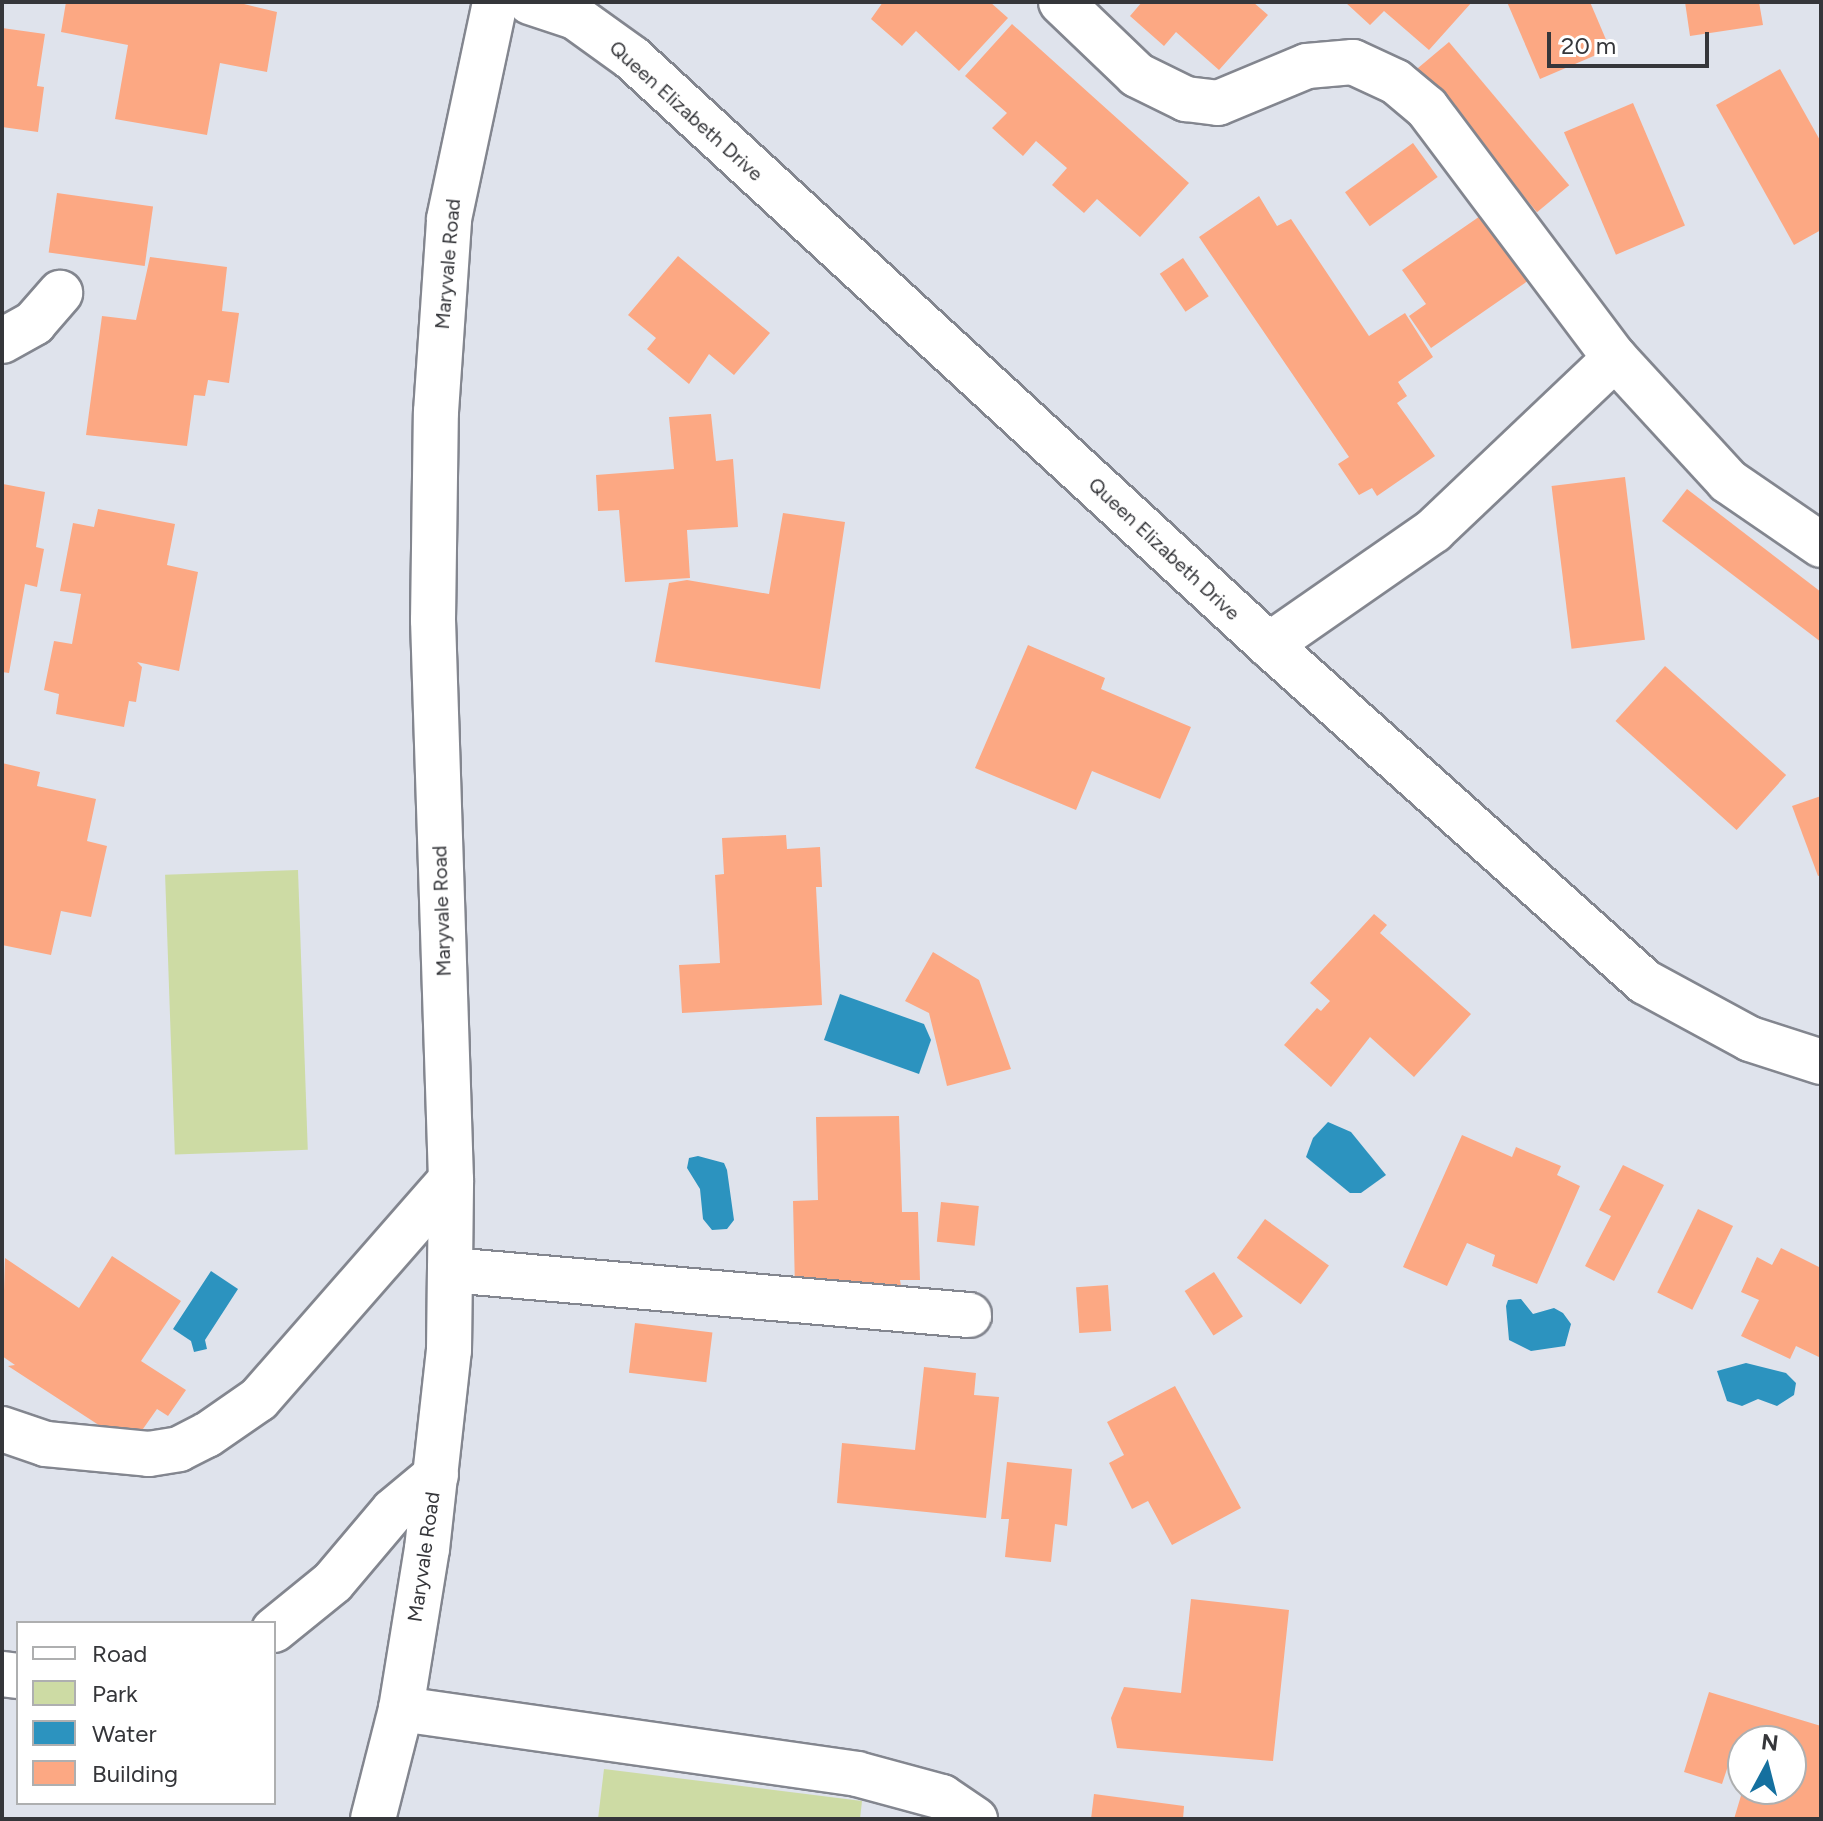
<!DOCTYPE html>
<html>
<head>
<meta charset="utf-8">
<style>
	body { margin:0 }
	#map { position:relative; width:1823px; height:1821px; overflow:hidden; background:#dfe3ec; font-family:Figtree,sans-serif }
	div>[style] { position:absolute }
	.green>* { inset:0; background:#cddba4; transform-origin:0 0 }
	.water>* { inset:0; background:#2c93bf }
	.building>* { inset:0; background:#fca883; transform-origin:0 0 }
	.roads { filter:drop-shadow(2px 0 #83868f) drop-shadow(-2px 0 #83868f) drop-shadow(0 2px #83868f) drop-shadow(0 -2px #83868f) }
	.minor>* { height:44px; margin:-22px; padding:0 22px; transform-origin:22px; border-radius:22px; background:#fff }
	span { translate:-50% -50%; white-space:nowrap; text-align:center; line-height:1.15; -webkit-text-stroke:6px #fff; paint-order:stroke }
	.street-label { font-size:20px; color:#35363a }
	.frame { position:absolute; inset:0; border:4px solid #35363a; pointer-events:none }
	.legend { position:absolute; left:16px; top:1621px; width:260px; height:184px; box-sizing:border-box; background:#fff; border:2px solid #aeafb0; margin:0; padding:10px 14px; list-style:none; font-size:24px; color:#35363a }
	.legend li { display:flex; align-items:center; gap:16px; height:40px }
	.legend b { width:40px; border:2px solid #aeafb0 }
	.north { position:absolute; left:1727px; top:1725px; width:80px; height:80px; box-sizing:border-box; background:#fff; border:2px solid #aeafb0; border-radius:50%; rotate:7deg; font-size:22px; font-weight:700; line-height:32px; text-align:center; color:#35363a }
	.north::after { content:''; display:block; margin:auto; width:28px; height:36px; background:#15709f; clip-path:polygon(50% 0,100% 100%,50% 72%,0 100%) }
	.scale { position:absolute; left:1547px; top:32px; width:162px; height:36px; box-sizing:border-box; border:4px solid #35363a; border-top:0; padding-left:10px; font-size:24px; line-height:28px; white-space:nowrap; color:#35363a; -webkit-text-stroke:6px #fff; paint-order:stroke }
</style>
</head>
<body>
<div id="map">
	<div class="green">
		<i style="left:298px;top:870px;width:280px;height:133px;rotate:88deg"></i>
		<i style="clip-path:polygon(604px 1769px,862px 1801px,860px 1819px,598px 1819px)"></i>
	</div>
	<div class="water">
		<i style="clip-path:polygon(840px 994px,924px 1024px,931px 1040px,919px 1074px,824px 1040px)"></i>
		<i style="clip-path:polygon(1328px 1122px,1351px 1132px,1386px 1175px,1361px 1193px,1350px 1193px,1306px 1157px,1313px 1138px)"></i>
		<i style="clip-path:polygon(698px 1156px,724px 1163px,727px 1170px,734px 1220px,727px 1229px,712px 1230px,703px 1219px,700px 1189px,687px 1168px,689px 1158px)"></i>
		<i style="clip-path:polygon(211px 1271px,238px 1289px,205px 1340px,207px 1349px,194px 1352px,191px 1341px,173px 1329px)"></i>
		<i style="clip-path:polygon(1521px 1299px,1533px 1314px,1554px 1308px,1563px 1313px,1571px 1324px,1565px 1346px,1531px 1351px,1509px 1340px,1506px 1306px,1508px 1300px)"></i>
		<i style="clip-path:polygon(1746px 1363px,1786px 1373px,1796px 1383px,1794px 1395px,1777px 1406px,1758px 1399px,1742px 1406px,1727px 1401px,1717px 1371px)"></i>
	</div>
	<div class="building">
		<i style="clip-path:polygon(66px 2px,236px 2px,277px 12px,267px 72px,220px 63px,207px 135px,115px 119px,128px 45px,61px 32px)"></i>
		<i style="clip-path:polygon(883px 2px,990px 2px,1008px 18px,959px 71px,916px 31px,902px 46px,871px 19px)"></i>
		<i style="clip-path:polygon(1142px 2px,1253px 2px,1268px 15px,1219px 70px,1176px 32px,1164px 46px,1130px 16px)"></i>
		<i style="clip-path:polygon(1345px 2px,1472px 2px,1429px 50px,1384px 11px,1370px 25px)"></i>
		<i style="clip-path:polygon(1507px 2px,1590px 2px,1610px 49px,1540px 79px)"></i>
		<i style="clip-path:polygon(1685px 2px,1759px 2px,1763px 25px,1690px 36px)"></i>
		<i style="clip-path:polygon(1012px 24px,1189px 183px,1140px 237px,1097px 199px,1084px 213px,1052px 185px,1067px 168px,1036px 141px,1023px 156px,992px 128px,1007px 113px,965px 76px)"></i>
		<i style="clip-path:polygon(2px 28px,45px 34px,37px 86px,44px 87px,38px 132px,2px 127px)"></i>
		<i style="left:1449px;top:42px;width:187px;height:42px;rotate:50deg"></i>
		<i style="clip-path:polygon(1780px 69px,1821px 142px,1821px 230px,1794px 245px,1716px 105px)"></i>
		<i style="left:1633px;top:103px;width:133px;height:75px;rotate:67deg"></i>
		<i style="left:1413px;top:143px;width:42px;height:84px;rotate:54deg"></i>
		<i style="left:57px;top:193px;width:97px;height:60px;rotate:8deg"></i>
		<i style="clip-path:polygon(1259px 196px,1277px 226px,1291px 219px,1369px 336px,1405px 313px,1433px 357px,1398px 382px,1407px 396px,1397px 403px,1435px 456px,1377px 496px,1372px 488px,1359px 495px,1338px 464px,1349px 457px,1199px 237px)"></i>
		<i style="clip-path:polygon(1486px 212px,1532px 278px,1431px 348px,1409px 316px,1426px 304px,1402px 270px)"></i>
		<i style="clip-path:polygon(678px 256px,770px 333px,734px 375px,709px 354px,689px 384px,647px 349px,656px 338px,628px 315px)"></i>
		<i style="clip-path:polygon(150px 257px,227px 267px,222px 311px,239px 313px,229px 383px,208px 380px,205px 396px,194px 395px,187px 446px,86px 435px,102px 316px,136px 320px)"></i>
		<i style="left:1183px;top:258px;width:46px;height:28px;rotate:56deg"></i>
		<i style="clip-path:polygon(711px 414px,716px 461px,733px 459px,738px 527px,687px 530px,690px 578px,625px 582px,619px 510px,598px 511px,596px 475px,674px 469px,669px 417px)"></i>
		<i style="left:1625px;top:477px;width:164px;height:74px;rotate:83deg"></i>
		<i style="clip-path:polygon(3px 484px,45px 492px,36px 547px,44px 549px,37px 587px,25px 584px,9px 673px,2px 672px)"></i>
		<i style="clip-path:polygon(1687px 489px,1821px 592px,1821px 642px,1662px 521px)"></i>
		<i style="clip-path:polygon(98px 509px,175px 524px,167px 565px,198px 572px,179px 671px,137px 662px,142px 667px,136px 702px,129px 701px,124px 727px,56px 714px,59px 694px,44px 690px,54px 641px,72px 644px,81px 594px,60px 591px,73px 523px,94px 527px)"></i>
		<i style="clip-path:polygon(783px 513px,845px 522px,820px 689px,655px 662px,669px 583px,687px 580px,769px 594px)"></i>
		<i style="clip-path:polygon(1028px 645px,1105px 678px,1101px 689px,1191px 727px,1160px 799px,1092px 771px,1076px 810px,975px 768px)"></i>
		<i style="left:1665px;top:666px;width:163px;height:74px;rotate:42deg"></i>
		<i style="clip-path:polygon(2px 763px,40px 772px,37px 786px,96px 799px,87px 841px,107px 846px,91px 917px,61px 911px,51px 955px,2px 945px)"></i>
		<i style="clip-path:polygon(1821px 796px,1821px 875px,1818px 876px,1792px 806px)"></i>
		<i style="clip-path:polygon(786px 835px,787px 849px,820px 847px,822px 887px,816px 887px,822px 1005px,682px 1013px,679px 965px,720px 963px,715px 875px,724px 874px,722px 838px)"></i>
		<i style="clip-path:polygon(1374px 914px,1387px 925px,1380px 933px,1471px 1014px,1414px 1077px,1370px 1037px,1331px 1087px,1284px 1045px,1317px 1008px,1321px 1011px,1330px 1001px,1310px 983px)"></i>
		<i style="clip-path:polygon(933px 952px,979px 980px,1011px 1069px,947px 1086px,929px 1013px,905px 1001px)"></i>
		<i style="clip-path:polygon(899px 1116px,902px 1212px,918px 1212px,920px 1280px,900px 1280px,901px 1286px,795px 1289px,793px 1201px,818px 1200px,816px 1117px)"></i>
		<i style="clip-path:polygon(1462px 1135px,1512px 1157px,1516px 1147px,1561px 1166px,1557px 1175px,1580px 1186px,1537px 1284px,1492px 1266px,1495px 1255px,1467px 1243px,1447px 1286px,1403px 1267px)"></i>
		<i style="clip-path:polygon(1623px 1165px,1664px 1185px,1614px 1281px,1585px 1266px,1611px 1216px,1599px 1210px)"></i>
		<i style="left:941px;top:1202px;width:38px;height:40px;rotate:6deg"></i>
		<i style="left:1698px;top:1209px;width:39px;height:93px;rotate:26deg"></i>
		<i style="left:1265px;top:1219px;width:79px;height:48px;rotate:36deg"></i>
		<i style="clip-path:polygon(1781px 1248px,1821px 1268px,1821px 1358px,1796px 1346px,1790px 1359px,1741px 1336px,1759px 1300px,1741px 1292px,1757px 1257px,1772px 1265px)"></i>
		<i style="clip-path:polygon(112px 1256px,181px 1301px,141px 1361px,186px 1390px,168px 1416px,157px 1409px,131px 1446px,8px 1366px,15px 1365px,2px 1356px,5px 1258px,79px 1308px)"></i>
		<i style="left:1214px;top:1272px;width:53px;height:35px;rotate:57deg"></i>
		<i style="left:1108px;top:1285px;width:46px;height:32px;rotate:86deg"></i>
		<i style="left:635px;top:1323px;width:78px;height:50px;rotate:7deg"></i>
		<i style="clip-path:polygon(924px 1367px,976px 1373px,974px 1395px,999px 1397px,986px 1518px,837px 1503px,842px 1443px,915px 1450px)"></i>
		<i style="clip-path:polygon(1175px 1386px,1241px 1508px,1172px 1545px,1148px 1501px,1132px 1509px,1109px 1463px,1124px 1455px,1107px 1422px)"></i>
		<i style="clip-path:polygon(1007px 1462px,1072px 1469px,1067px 1526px,1055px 1524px,1051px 1562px,1005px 1557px,1009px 1519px,1001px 1519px)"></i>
		<i style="clip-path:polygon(1191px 1599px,1289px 1610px,1273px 1761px,1117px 1748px,1111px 1718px,1124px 1687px,1181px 1693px)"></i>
		<i style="clip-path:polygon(1709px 1692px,1821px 1726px,1821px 1819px,1734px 1819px,1743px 1789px,1791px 1789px,1791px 1741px,1743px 1741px,1743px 1750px,1734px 1748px,1722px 1784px,1684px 1772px)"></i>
		<i style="clip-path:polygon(1094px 1794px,1184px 1806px,1183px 1819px,1091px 1819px)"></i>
	</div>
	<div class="roads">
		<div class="minor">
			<i style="left:530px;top:2px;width:47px;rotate:18.4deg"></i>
			<i style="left:575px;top:17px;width:70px;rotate:35.7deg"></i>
			<i style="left:632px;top:58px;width:866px;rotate:42.66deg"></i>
			<i style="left:1269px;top:645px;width:505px;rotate:41.87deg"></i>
			<i style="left:1645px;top:982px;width:119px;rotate:28.5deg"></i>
			<i style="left:1750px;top:1039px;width:75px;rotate:17.9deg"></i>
			<i style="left:1061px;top:2px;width:105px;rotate:43.8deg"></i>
			<i style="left:1137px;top:75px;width:55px;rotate:26.1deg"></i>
			<i style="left:1186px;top:99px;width:32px;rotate:7deg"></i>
			<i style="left:1218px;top:103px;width:96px;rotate:-22.6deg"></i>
			<i style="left:1307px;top:66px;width:46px;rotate:-5deg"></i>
			<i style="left:1353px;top:62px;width:47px;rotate:24.9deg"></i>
			<i style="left:1396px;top:82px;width:40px;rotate:40deg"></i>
			<i style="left:1427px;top:108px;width:313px;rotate:53.1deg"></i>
			<i style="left:1615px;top:358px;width:167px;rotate:47.4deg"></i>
			<i style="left:1728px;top:481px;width:113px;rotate:34.5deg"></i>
			<i style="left:2px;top:341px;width:37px;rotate:-29deg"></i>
			<i style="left:34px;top:323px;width:40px;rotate:-49deg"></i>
			<i style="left:1269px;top:645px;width:200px;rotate:-34.8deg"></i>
			<i style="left:1433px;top:531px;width:251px;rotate:-43.5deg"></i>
			<i style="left:450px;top:1270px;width:521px;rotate:4.96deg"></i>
			<i style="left:2px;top:1429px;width:46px;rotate:18.8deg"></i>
			<i style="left:46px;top:1444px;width:103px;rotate:5.5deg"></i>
			<i style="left:149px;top:1454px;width:30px;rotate:-9deg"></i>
			<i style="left:179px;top:1449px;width:31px;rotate:-27deg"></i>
			<i style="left:207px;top:1435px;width:63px;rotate:-34.7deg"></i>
			<i style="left:259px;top:1399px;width:291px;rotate:-48.8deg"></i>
			<i style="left:274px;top:1630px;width:76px;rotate:-39.1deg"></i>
			<i style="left:333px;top:1582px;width:93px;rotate:-49.8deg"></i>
			<i style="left:393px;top:1511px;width:56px;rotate:-39.9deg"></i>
			<i style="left:2px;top:1674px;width:16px;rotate:7deg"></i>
			<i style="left:401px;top:1709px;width:461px;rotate:8.1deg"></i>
			<i style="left:857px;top:1774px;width:88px;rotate:15.1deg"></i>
			<i style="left:942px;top:1797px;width:40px;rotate:34deg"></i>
			<i style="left:373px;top:1819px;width:114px;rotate:-75.7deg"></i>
			<i style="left:401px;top:1709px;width:162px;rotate:-80.8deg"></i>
			<i style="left:427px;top:1549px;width:200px;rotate:-83.7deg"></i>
			<i style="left:449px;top:1350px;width:170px;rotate:-89.3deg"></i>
			<i style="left:451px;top:1180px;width:560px;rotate:-91.84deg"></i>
			<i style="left:433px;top:620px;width:208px;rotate:-89.2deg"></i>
			<i style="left:436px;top:412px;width:193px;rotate:-86.1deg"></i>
			<i style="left:449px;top:219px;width:222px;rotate:-78deg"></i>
		</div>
	</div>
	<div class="street-label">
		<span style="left:686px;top:111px;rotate:42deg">Queen Elizabeth Drive</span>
		<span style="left:448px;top:264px;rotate:-85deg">Maryvale Road</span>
		<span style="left:1164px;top:549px;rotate:43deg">Queen Elizabeth Drive</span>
		<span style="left:442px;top:911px;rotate:-92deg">Maryvale Road</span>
		<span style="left:424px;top:1557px;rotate:-82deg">Maryvale Road</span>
	</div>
	<div class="frame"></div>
	<ul class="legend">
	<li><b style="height:10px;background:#fff"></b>Road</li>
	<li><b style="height:22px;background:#cddba4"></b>Park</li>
	<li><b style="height:22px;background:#2c93bf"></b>Water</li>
	<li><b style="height:22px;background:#fca883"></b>Building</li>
	</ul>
	<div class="north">N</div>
	<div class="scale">20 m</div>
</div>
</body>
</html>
